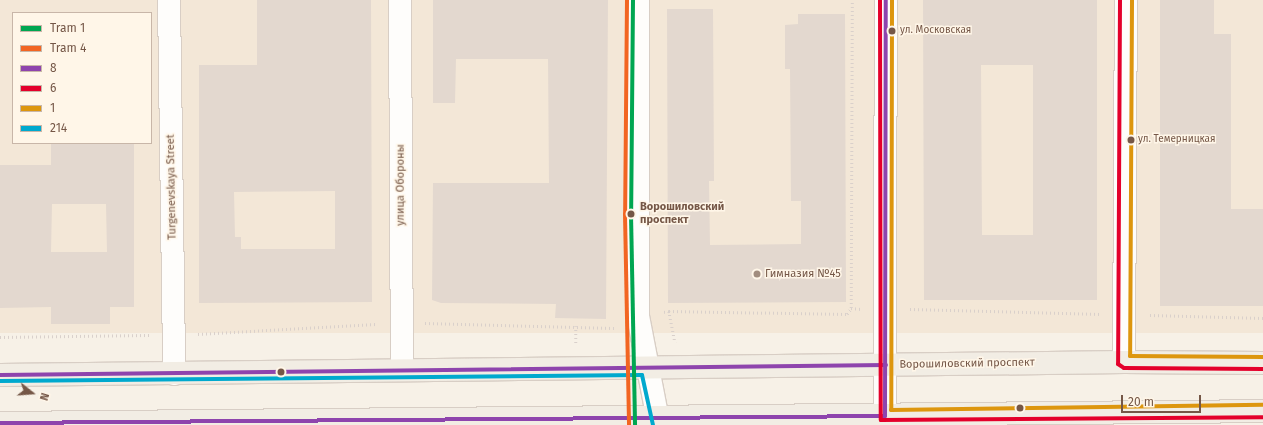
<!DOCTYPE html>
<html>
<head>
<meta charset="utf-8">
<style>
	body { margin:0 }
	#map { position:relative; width:1263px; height:425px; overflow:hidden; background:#f7f1e7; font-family:"Fira Sans",sans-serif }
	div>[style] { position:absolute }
	.residential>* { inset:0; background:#f3e7d7 }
	.building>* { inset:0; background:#e3d8cf }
	.path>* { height:2.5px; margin-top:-1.25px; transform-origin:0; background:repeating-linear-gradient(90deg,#d9d0cb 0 1px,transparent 0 4px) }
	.roads { filter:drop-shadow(1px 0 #d8cec5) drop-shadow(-1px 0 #d8cec5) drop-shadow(0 1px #d8cec5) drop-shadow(0 -1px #d8cec5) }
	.minor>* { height:22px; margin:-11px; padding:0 11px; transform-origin:11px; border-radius:11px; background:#fefdfb }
	.tertiary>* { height:22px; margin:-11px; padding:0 11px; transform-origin:11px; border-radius:11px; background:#fefdfb }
	.primary>* { height:22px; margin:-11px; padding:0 11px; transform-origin:11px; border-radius:11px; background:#f2ede4 }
	.bus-1>* { height:4px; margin:-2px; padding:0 2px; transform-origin:2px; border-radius:2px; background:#8e44ad }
	.bus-2>* { height:4px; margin:-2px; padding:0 2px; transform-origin:2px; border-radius:2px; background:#e4002b }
	.bus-3>* { height:4px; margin:-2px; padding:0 2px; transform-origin:2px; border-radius:2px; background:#dd960e }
	.bus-4>* { height:4px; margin:-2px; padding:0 2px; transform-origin:2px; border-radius:2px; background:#00a9ce }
	.tram-1>* { height:4px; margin:-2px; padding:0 2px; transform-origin:2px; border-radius:2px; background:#00a651 }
	.tram-2>* { height:4px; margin:-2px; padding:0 2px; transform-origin:2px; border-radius:2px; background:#f26522 }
	.dots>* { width:11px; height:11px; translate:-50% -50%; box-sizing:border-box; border:2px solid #fff6e8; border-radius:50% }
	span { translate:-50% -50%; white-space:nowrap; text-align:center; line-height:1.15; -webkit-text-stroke:3px #fff6e8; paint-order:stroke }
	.bus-label { font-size:10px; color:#755747 }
	.left { translate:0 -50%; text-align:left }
	.street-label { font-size:11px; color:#755747 }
	.stop-label { font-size:11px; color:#755747; font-weight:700 }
	.poi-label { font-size:11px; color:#755747 }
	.legend { position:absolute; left:12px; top:12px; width:140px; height:132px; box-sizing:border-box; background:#fff6e8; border:1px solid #c8b6a8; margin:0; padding:5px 7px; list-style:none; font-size:12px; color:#755747 }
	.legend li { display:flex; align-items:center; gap:8px; height:20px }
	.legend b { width:20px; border:1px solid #c8b6a8 }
	.north { position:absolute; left:12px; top:373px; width:40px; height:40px; -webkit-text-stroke:3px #fff6e8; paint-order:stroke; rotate:107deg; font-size:11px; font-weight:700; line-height:16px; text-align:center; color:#755747 }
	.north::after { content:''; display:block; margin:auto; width:14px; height:18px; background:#755747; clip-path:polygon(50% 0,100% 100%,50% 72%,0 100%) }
	.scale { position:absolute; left:1121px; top:395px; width:80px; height:18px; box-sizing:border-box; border:2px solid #755747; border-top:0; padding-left:5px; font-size:12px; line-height:14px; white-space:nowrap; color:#755747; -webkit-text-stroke:3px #fff6e8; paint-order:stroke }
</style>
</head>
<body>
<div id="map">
	<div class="residential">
		<i style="clip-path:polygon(evenodd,0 0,1263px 0,1263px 333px,0 333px,0 0,13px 13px,151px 13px,151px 143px,13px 143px,13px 13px)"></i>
	</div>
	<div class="building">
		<i style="clip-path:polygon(evenodd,257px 0,371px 0,372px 302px,199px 303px,199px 65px,257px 65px,257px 0,335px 191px,335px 249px,241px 249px,241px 237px,235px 237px,234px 192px,335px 191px)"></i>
		<i style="clip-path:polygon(433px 0,608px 0,606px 319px,555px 318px,556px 304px,441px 303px,432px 300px,433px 183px,549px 183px,548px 59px,456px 59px,455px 103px,433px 103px)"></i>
		<i style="clip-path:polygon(evenodd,923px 0,1097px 0,1097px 300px,924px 300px,923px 0,981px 65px,1033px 65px,1033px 235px,982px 235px,981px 65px)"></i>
		<i style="clip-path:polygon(1160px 0,1214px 0,1214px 34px,1231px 34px,1231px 209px,1263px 209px,1263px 306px,1160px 306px)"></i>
		<i style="clip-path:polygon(667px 9px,713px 9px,714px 181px,709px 181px,710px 245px,801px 244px,801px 201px,791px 201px,790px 69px,785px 69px,785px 25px,798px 24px,798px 14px,845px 14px,846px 302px,668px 303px)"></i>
		<i style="clip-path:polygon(evenodd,51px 143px,134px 143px,134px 307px,110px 307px,110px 324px,51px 324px,51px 307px,0 308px,0 165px,51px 165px,51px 143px,52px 204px,106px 204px,107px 252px,51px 252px,52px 204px)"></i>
	</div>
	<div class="path">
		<i style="left:851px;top:308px;width:308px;rotate:-89.8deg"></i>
		<i style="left:910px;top:309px;width:191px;rotate:1.5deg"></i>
		<i style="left:669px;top:311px;width:178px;rotate:1deg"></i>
		<i style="left:847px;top:314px;width:7px;rotate:-56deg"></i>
		<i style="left:851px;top:308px;width:10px;rotate:6deg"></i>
		<i style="left:664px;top:312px;width:5px;rotate:-11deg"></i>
		<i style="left:669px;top:311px;width:32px;rotate:79deg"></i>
		<i style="left:1150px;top:315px;width:113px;rotate:1.5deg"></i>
		<i style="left:425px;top:323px;width:189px;rotate:1.5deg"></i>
		<i style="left:576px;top:326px;width:18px;rotate:90deg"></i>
		<i style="left:198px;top:334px;width:178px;rotate:-3.2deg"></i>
		<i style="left:0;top:337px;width:149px;rotate:-0.8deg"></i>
	</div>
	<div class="roads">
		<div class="minor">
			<i style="left:400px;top:0;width:370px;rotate:89.7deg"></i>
			<i style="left:885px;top:416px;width:416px;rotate:-89.9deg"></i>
		</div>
		<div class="tertiary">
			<i style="left:169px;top:0;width:374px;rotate:89.2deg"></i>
			<i style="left:638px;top:0;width:316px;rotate:90deg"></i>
			<i style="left:638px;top:316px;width:111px;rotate:79.1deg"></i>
			<i style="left:1124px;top:362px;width:362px;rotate:-89.7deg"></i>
		</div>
		<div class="primary">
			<i style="left:0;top:375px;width:1124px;rotate:-0.66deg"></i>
			<i style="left:1124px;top:362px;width:139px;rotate:0.4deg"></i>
			<i style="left:0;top:423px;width:1263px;rotate:-0.54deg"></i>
		</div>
	</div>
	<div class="bus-1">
		<i style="left:0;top:375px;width:886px;rotate:-0.65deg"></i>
		<i style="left:0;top:423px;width:885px;rotate:-0.45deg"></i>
		<i style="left:885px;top:416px;width:416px;rotate:-89.9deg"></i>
	</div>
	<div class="bus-2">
		<i style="left:880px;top:0;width:420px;rotate:89.9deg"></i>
		<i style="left:881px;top:420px;width:382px;rotate:-0.4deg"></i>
		<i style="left:1120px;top:0;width:364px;rotate:90.3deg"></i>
		<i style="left:1118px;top:364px;width:7px;rotate:34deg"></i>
		<i style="left:1124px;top:368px;width:139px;rotate:0.4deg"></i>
	</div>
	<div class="bus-3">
		<i style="left:892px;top:0;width:410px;rotate:90.1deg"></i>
		<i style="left:891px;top:410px;width:372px;rotate:-0.8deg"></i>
		<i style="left:1132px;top:0;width:356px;rotate:90.3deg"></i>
		<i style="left:1130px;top:356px;width:133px;rotate:0.4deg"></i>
	</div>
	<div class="bus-4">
		<i style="left:0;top:381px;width:642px;rotate:-0.54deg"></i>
		<i style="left:642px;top:375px;width:51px;rotate:77.6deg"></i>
	</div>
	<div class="tram-1">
		<i style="left:633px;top:0;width:214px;rotate:90.5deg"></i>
		<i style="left:631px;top:214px;width:211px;rotate:88.9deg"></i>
	</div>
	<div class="tram-2">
		<i style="left:627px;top:0;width:214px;rotate:90.5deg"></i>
		<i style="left:625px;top:214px;width:211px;rotate:88.9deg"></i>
	</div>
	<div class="dots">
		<i style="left:892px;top:31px;background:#755747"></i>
		<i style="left:1131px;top:140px;background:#755747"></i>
		<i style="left:631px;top:214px;background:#755747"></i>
		<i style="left:757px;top:274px;background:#a28d7f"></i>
		<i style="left:281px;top:372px;background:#755747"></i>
		<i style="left:1020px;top:408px;background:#755747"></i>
	</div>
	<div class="bus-label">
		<span class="left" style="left:900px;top:31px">ул. Московская</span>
		<span class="left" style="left:1138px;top:140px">ул. Темерницкая</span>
	</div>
	<div class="street-label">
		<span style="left:401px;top:185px;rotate:-90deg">улица Обороны</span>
		<span style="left:172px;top:187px;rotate:-91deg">Turgenevskaya Street</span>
		<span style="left:967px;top:364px;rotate:-1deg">Ворошиловский проспект</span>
	</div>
	<div class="stop-label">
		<span class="left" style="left:640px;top:214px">Ворошиловский<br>проспект</span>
	</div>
	<div class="poi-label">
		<span class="left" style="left:765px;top:274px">Гимназия №45</span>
	</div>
	<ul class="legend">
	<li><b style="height:5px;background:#00a651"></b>Tram 1</li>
	<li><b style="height:5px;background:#f26522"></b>Tram 4</li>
	<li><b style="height:5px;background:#8e44ad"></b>8</li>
	<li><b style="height:5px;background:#e4002b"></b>6</li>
	<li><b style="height:5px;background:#dd960e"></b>1</li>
	<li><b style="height:5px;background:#00a9ce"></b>214</li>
	</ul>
	<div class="north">N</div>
	<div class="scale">20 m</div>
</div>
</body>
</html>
